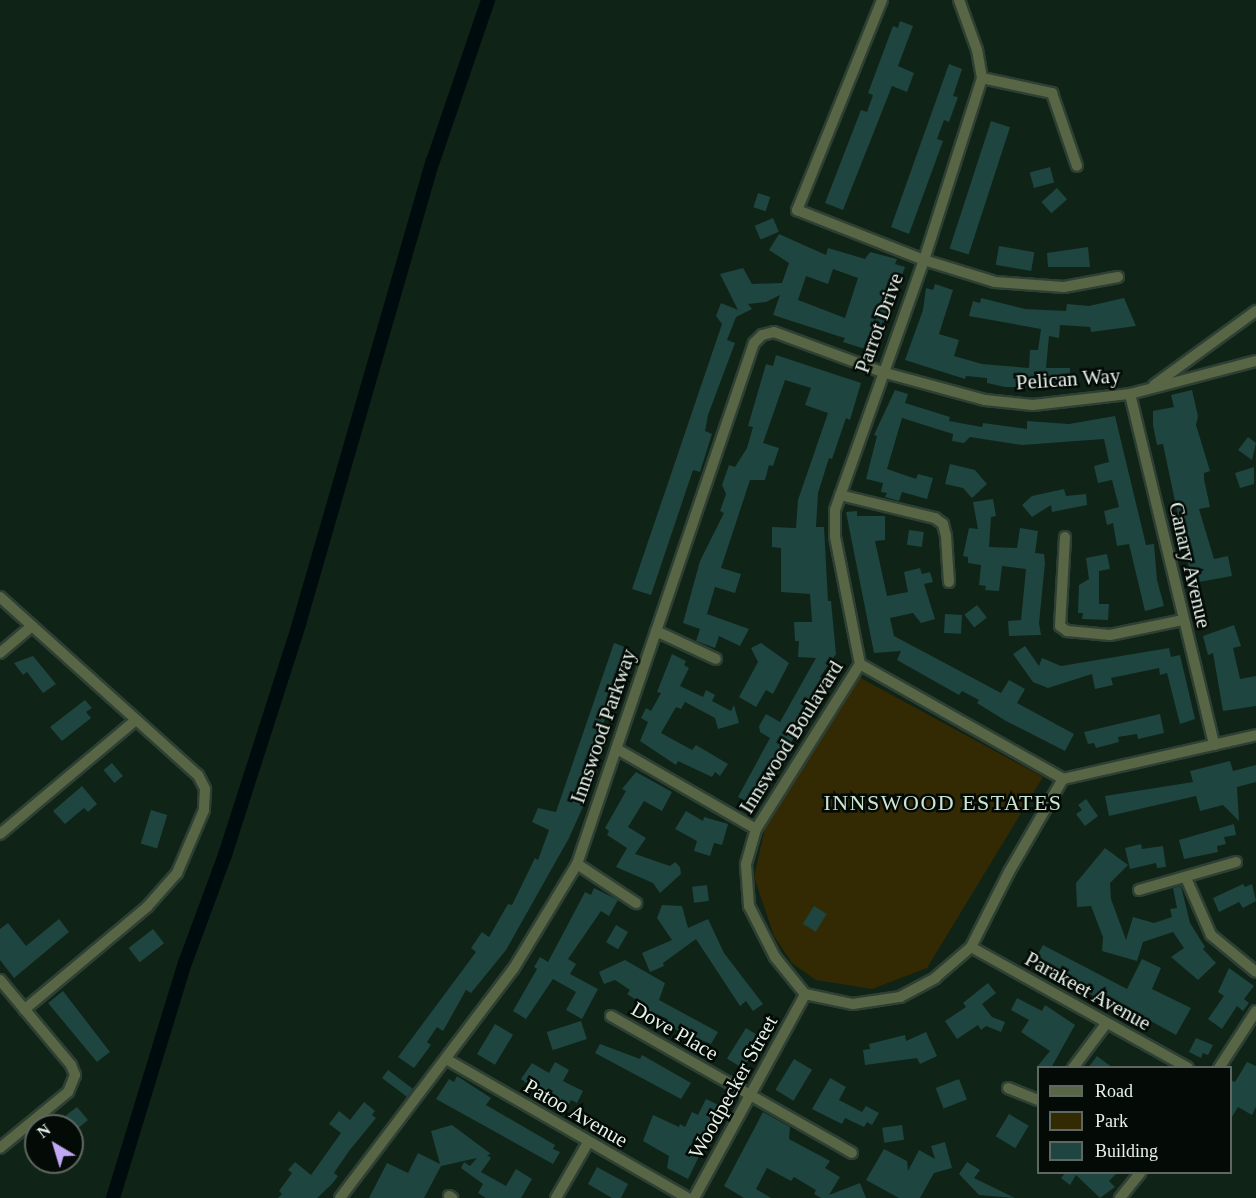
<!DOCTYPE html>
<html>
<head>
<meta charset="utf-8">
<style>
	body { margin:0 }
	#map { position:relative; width:1256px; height:1198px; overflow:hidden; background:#102317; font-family:"Times New Roman",serif }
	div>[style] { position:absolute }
	.green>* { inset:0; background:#332a04 }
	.canal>* { height:14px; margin:-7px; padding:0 7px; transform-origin:7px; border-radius:7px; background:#000b0e }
	.building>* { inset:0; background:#1e453f; transform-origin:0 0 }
	.roads { filter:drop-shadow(2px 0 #2e4034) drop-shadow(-2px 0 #2e4034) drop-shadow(0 2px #2e4034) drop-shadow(0 -2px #2e4034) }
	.street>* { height:10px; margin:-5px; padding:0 5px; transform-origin:5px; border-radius:5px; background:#596646 }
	span { translate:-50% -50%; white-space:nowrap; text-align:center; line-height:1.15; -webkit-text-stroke:5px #040a06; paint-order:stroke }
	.street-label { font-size:21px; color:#e6f2e9 }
	.neighbourhood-label { font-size:22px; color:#cde5d3; letter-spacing:1.5px }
	.legend { position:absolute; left:1037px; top:1066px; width:195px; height:108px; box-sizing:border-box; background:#040a06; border:2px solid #5e6761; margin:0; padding:8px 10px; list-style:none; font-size:18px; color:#e6f2e9 }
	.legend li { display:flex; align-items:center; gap:12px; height:30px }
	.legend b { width:30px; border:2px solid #5e6761 }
	.north { position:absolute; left:24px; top:1114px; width:60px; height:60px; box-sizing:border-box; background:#040a06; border:2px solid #5e6761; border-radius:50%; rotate:322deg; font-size:16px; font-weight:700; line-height:24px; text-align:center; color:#e6f2e9 }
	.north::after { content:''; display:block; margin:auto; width:21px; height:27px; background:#c0a8f3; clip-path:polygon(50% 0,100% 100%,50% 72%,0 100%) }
</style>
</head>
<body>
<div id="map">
	<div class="green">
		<i style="clip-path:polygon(857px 676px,1043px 777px,927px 968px,872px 989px,816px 980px,792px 963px,774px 936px,754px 877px,765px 828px)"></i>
	</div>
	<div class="canal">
		<i style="left:113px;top:1198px;width:246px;rotate:-73deg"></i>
		<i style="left:185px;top:963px;width:115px;rotate:-69.7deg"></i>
		<i style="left:225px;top:855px;width:243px;rotate:-72.2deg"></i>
		<i style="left:299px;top:624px;width:482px;rotate:-73.9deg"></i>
		<i style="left:433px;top:161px;width:170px;rotate:-71.1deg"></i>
	</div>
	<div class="building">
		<i style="clip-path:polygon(900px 21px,913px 26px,898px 66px,914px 73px,907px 92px,892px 86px,843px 210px,825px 203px,861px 110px,867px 112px,873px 95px,868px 93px,893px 26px,898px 28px)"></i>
		<i style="clip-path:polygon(949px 64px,962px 69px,953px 96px,958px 97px,949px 122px,944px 120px,937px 139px,943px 141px,909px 234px,891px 227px)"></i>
		<i style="left:991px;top:121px;width:20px;height:134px;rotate:18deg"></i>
		<i style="left:1050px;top:167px;width:16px;height:21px;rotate:75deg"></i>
		<i style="left:1057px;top:188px;width:15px;height:21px;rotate:48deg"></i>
		<i style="left:758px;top:193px;width:13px;height:15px;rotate:18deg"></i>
		<i style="left:773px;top:218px;width:15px;height:20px;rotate:67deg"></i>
		<i style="clip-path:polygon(evenodd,779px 234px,826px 255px,828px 248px,865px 259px,870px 252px,897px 259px,895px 264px,905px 267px,882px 329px,874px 348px,868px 350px,843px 342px,845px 338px,838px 336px,773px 315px,780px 295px,766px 302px,748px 304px,752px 309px,736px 317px,727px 340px,735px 343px,708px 415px,705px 431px,712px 434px,700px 472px,693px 470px,651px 595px,632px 589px,722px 324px,716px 316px,721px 303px,738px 310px,720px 274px,743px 268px,752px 284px,782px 283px,789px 263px,769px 250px,779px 234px,833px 269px,858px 278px,845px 318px,798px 300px,806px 276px,828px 284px,833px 269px)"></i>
		<i style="left:999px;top:246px;width:36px;height:19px;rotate:10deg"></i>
		<i style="clip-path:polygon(1088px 247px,1090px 267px,1048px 267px,1047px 253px)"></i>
		<i style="clip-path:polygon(935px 284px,953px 290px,939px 334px,959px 340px,954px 356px,982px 364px,1029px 368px,1030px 350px,1038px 350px,1041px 329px,969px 316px,973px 301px,980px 303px,981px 298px,1025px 309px,1066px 311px,1067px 304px,1089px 306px,1124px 298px,1136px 326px,1091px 332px,1090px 327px,1060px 325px,1059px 338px,1049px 336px,1046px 368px,1070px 368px,1070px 381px,1064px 381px,1064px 388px,1005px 387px,987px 383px,987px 378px,966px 376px,965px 379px,905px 360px,923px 310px,926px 288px,933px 290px)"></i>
		<i style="clip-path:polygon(776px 355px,861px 383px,850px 420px,846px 418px,832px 459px,829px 458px,818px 493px,816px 527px,824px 527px,828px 601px,831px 601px,836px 654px,820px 677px,825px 680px,780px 763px,753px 805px,738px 797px,770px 738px,760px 732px,759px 726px,766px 714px,780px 722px,816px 658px,798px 657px,799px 641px,795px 641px,794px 622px,812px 622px,810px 594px,781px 592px,781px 548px,772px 547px,772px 527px,796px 528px,798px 500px,828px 413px,805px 405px,811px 388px,785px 380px,763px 443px,779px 448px,773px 466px,769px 465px,765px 480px,750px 480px,721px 568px,741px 574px,735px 593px,715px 587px,707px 614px,749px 629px,740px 646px,719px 636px,715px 648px,696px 641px,700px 629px,683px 623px,700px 561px,724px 513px,720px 511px,726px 494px,722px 485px,729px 465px,735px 467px,747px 448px,753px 427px,748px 426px,766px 364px,773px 366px)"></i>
		<i style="clip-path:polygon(895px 390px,908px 394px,905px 403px,950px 417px,949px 421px,982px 427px,983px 423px,1027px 429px,1027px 421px,1069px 424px,1115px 416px,1146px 545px,1154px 544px,1157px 580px,1164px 606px,1145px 611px,1129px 544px,1117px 546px,1113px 523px,1107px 525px,1104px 511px,1119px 507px,1112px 480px,1098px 483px,1094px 466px,1109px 462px,1104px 439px,1022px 445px,970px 437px,964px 443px,952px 441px,953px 434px,902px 418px,887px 469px,916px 479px,918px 474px,933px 478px,927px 499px,902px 492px,899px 501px,885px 497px,887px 493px,881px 492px,883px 483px,866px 479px,877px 436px,874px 435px)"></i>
		<i style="clip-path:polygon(1192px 390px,1198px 416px,1196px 425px,1210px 471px,1204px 473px,1204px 479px,1210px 507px,1199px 509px,1214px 559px,1228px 556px,1232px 576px,1199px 582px,1195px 572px,1190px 573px,1163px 444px,1157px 445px,1153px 425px,1153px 411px,1174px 407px,1171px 395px)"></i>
		<i style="clip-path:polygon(1248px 437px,1256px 443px,1252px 460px,1238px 450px)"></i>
		<i style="clip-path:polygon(950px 464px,975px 470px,987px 484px,972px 498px,963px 488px,945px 484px)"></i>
		<i style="clip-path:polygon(1254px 467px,1254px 484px,1240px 488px,1235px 473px)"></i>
		<i style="clip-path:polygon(1064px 489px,1066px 496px,1086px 494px,1087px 505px,1052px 512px,1051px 505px,1032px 517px,1022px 505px,1032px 496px)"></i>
		<i style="clip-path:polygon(993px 499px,996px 516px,991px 517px,989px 547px,1017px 548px,1020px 528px,1038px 531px,1035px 553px,1044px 554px,1045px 563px,1039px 623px,1041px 635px,1009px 636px,1008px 621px,1021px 620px,1026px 569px,1002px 566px,999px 591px,985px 590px,986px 586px,979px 585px,981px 565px,968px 563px,968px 557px,963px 556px,969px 528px,978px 529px,973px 502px)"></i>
		<i style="clip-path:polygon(857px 511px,857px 516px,885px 516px,885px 540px,875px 541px,887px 596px,908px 592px,904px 572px,920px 568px,922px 574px,930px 572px,933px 582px,924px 584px,935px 619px,921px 623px,913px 613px,890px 618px,894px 636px,1001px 693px,1009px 680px,1025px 689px,1017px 703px,1074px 734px,1065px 751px,1006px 721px,977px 703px,979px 700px,962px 691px,959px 695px,897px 660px,901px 651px,874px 653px,846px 512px)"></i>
		<i style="left:909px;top:530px;width:15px;height:15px;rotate:8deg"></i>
		<i style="clip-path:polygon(1107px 554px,1110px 569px,1099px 571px,1099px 604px,1109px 604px,1108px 620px,1082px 619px,1083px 613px,1078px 613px,1079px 585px,1089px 579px,1086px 558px)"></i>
		<i style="left:977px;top:605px;width:16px;height:16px;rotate:52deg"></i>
		<i style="left:945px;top:614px;width:17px;height:19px;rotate:3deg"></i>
		<i style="clip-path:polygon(1234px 625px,1241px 646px,1233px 648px,1240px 679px,1256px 676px,1256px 706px,1223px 711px,1213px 653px,1208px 655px,1203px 636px)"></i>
		<i style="clip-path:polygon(614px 643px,630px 649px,615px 700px,609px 698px,600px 743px,594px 742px,589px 759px,593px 761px,582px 798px,586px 800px,569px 838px,506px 950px,471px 993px,466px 990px,443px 1031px,437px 1027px,427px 1042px,431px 1045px,414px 1068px,398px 1057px,476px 952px,471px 948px,482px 932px,489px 937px,508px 904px,512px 905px,535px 858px,538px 860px,549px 830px,532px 822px,538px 808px,556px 812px)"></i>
		<i style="clip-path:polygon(761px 643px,789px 663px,773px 694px,766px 690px,756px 707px,739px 697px,758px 662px,751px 648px)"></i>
		<i style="clip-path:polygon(1025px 646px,1039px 666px,1042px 658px,1061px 666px,1169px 648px,1171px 657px,1180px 655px,1195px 719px,1180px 724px,1167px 673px,1160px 675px,1159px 668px,1111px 678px,1113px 685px,1095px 689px,1092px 674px,1048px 688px,1033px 682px,1013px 654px)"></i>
		<i style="clip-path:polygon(672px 654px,686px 661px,684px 665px,689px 668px,680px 686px,703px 697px,706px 690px,715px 695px,712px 701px,731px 711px,734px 705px,739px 723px,718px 729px,715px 718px,685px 702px,681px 709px,676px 707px,661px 733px,692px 750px,696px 745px,728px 764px,720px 776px,715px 772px,712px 777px,678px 761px,676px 765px,640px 741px,648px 722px,641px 718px,646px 708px,651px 711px,661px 693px,657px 692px)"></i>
		<i style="clip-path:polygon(33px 656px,56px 684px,43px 693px,27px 672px,23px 675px,14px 663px)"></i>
		<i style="clip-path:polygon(85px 700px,92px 708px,86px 712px,91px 718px,62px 741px,50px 727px)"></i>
		<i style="clip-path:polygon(1160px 714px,1164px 733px,1138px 739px,1137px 734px,1118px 737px,1119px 742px,1096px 748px,1094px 743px,1088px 744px,1084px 732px)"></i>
		<i style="clip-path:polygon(1230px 761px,1233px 771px,1256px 765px,1256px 782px,1237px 787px,1239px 821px,1223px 805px,1200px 811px,1196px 796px,1109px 816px,1105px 796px,1193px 782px,1190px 771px)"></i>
		<i style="left:112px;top:763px;width:17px;height:11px;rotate:50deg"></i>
		<i style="clip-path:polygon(636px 772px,672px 792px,662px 811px,644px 801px,628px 827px,646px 838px,635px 854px,670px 866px,675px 862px,680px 867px,681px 874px,660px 893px,653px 883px,616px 867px,627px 848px,607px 835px,609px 831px,605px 828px,626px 791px,622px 789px)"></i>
		<i style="clip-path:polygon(82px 786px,97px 804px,88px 812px,84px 808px,65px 824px,53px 811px)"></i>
		<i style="clip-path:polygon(1086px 799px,1098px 816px,1085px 826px,1076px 814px,1082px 810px,1078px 805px)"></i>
		<i style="left:151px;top:810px;width:17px;height:35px;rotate:17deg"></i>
		<i style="clip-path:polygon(686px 811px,703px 821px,704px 817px,728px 824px,722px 845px,714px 843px,710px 856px,694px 851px,697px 841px,675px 829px)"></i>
		<i style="clip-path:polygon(1234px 824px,1236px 835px,1224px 837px,1226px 844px,1217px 846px,1218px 852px,1184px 859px,1179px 840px)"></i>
		<i style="clip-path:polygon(1141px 844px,1142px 849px,1163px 846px,1166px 867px,1157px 868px,1156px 863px,1130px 869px,1125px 848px)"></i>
		<i style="clip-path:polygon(1105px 848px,1128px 865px,1110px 883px,1111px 899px,1126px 940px,1133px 917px,1154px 923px,1172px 917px,1170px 909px,1177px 908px,1173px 888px,1181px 886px,1190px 923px,1205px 947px,1203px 949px,1216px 963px,1198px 980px,1171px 957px,1184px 948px,1173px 932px,1143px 942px,1137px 961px,1102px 951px,1103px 937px,1091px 906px,1077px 907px,1076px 883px)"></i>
		<i style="clip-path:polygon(1243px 884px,1245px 887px,1252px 884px,1256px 901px,1243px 908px,1239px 902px,1219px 912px,1213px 898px)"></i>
		<i style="left:707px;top:885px;width:16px;height:15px;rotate:83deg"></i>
		<i style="clip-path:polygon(594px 888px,618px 900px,609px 916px,601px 911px,568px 959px,576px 964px,570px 974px,598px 989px,582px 1019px,566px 1010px,576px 992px,553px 979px,526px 1019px,513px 1011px,537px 969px,534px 967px,540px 957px,548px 962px,585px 892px,591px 895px)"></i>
		<i style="clip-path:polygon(662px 905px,682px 906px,688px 928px,708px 919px,724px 953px,763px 1004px,753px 1011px,746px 1001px,740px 1006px,696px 939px,663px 963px,664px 966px,650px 972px,642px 953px,672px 940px,657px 918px)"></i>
		<i style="left:814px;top:906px;width:15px;height:21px;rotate:32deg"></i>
		<i style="clip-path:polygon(59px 919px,69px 932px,14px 978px,0 960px,0 929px,8px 923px,26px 946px)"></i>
		<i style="left:616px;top:925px;width:14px;height:20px;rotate:30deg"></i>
		<i style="left:153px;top:929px;width:18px;height:31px;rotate:52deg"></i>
		<i style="clip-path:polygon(1043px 945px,1127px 989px,1142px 959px,1161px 968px,1152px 989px,1191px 1008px,1176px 1035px,1149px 1020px,1145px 1026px,1040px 965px,1043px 959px,1037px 956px)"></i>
		<i style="clip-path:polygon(625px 960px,665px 983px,659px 1000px,718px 1032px,711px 1044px,665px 1025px,668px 1019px,635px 1005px,638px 1001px,627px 994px,630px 990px,615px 980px,604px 984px,599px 972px)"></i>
		<i style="clip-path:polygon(1229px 968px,1254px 986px,1244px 999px,1249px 1003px,1243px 1011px,1237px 1006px,1222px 1029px,1208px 1019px,1224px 996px,1218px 992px)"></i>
		<i style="clip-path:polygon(988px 983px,996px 993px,982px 1004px,992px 1017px,1005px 1022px,1001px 1032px,986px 1026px,981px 1030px,978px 1025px,957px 1039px,945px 1021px,966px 1007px,963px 1003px)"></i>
		<i style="clip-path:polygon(63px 991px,110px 1052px,97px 1062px,48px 1003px)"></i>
		<i style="clip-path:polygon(1017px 998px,1042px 1011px,1045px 1005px,1075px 1025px,1051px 1068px,1036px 1068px,1050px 1051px,1021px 1032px,1029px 1020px,1011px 1010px)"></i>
		<i style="left:581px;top:1021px;width:19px;height:36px;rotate:72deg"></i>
		<i style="left:495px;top:1024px;width:21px;height:35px;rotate:31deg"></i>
		<i style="left:746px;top:1028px;width:19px;height:36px;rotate:32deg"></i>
		<i style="clip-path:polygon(926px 1032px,937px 1056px,920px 1064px,917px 1058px,865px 1065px,863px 1050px,870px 1049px,869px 1044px,905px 1035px,906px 1041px)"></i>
		<i style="clip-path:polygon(1196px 1038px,1213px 1045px,1208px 1055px,1203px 1053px,1201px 1058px,1189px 1052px)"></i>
		<i style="clip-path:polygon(600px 1044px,640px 1059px,642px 1055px,691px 1083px,681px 1099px,595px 1053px)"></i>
		<i style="clip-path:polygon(1097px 1056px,1113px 1068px,1088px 1068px)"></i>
		<i style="left:794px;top:1059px;width:21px;height:36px;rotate:31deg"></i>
		<i style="clip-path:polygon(555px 1062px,569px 1070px,563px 1081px,583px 1091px,577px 1103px,571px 1100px,568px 1106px,553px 1098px,550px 1102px,521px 1079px,532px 1063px,549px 1073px)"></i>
		<i style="clip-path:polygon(1247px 1062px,1256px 1066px,1256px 1107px,1252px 1115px,1238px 1107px,1230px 1120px,1230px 1080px,1235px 1082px)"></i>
		<i style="left:388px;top:1070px;width:31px;height:10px;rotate:37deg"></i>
		<i style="clip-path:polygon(457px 1076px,491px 1098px,486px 1105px,555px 1145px,553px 1149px,560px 1152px,553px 1164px,436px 1099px,449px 1079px,454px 1082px)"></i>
		<i style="clip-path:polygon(830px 1078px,846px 1087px,839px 1100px,862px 1112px,866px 1106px,879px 1113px,872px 1125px,867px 1122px,864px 1127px,845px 1118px,842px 1124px,812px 1109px)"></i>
		<i style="left:959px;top:1079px;width:22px;height:25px;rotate:69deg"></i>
		<i style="clip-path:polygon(706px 1099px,723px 1107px,688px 1179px,667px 1168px,669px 1156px,643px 1141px,653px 1115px,679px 1127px,680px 1124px,685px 1127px,692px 1112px,698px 1115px)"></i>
		<i style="clip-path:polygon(364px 1102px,375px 1111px,372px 1115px,376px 1118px,349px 1151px,334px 1173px,338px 1176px,332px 1184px,317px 1198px,278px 1198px,282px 1194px,279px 1191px,292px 1173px,288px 1170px,295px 1162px,311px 1175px,341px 1133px,329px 1124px,339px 1111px,350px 1120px)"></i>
		<i style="clip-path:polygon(77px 1107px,88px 1120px,76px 1130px,73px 1126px,52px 1126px)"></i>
		<i style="clip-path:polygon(763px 1112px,790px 1127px,789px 1139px,830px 1161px,825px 1168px,840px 1177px,829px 1195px,860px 1183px,866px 1198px,821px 1198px,814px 1194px,816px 1190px,794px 1177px,791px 1181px,767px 1168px,756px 1189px,771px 1198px,744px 1198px,724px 1186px)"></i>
		<i style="left:1009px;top:1114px;width:23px;height:26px;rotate:31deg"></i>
		<i style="clip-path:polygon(452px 1125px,491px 1154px,487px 1155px,491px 1158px,481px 1172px,506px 1186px,516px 1169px,532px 1179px,521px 1198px,486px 1198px,478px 1193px,483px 1184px,461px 1168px,464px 1162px,470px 1166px,477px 1158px,441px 1166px,424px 1198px,369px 1198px,387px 1163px,408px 1173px,418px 1153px,440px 1164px,431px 1131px)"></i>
		<i style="left:902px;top:1125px;width:15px;height:20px;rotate:82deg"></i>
		<i style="clip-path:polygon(945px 1142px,952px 1168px,934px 1173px,920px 1198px,899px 1198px,866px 1180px,884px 1149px,907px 1161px,908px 1171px,919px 1150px,935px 1159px,931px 1146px)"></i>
		<i style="clip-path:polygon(967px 1162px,980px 1170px,974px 1178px,1015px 1198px,979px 1195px,959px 1174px)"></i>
		<i style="clip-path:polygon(597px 1167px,628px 1184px,621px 1198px,612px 1198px,588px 1184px)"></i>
		<i style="clip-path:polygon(1065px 1173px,1117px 1173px,1109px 1181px,1115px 1187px,1100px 1198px,1076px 1175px,1070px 1185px,1061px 1178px)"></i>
	</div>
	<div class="roads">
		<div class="street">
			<i style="left:882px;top:0;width:227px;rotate:112deg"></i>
			<i style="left:797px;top:210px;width:136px;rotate:21.5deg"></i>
			<i style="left:924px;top:260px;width:74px;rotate:17.2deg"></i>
			<i style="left:995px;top:282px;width:69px;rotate:4.1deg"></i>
			<i style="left:1064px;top:287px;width:55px;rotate:-10.5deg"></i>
			<i style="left:982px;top:78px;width:72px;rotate:12.1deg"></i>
			<i style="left:1052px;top:93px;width:77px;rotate:71.1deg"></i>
			<i style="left:1154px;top:385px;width:126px;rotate:-36deg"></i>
			<i style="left:1130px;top:394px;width:361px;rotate:76.5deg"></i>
			<i style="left:840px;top:495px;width:98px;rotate:13.6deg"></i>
			<i style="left:935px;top:518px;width:10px;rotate:37deg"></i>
			<i style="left:943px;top:524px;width:12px;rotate:76deg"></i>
			<i style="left:946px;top:536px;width:46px;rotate:86.3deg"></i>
			<i style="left:1065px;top:537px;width:89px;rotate:93.2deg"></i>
			<i style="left:1060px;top:626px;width:9px;rotate:36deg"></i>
			<i style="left:1067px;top:631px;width:43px;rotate:5.3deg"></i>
			<i style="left:1110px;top:635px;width:75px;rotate:-11.6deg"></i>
			<i style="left:0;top:597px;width:266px;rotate:42deg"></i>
			<i style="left:198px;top:775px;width:16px;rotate:63deg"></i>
			<i style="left:205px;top:789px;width:21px;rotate:93deg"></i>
			<i style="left:204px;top:810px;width:69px;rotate:113.2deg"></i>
			<i style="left:177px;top:873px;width:45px;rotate:131.4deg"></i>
			<i style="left:147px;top:907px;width:160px;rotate:140.1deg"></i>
			<i style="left:656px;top:631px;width:66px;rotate:25deg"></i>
			<i style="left:0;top:653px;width:42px;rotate:-40.2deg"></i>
			<i style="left:860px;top:664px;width:195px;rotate:122.2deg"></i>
			<i style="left:756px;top:829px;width:37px;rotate:106deg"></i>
			<i style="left:746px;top:865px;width:41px;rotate:85.8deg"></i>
			<i style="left:749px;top:906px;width:57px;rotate:63deg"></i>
			<i style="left:775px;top:957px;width:48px;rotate:51deg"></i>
			<i style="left:805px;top:994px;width:49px;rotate:11.8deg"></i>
			<i style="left:853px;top:1004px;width:48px;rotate:-8.5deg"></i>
			<i style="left:900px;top:997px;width:40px;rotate:-28deg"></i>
			<i style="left:935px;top:978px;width:48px;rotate:-40.7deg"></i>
			<i style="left:971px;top:947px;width:84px;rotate:-63.1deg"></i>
			<i style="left:1009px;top:872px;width:108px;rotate:-59.9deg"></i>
			<i style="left:860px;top:664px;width:130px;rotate:-101.1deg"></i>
			<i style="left:835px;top:536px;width:26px;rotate:-90deg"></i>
			<i style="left:835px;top:510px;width:265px;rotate:-70.4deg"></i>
			<i style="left:924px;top:260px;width:191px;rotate:-72.3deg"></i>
			<i style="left:982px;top:78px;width:28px;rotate:-100deg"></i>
			<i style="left:977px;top:50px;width:53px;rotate:-109.8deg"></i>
			<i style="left:860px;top:664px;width:233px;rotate:29.5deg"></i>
			<i style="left:1063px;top:779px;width:198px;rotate:-12.8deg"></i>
			<i style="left:617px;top:749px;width:160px;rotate:29.9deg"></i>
			<i style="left:0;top:834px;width:177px;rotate:-40deg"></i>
			<i style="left:577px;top:864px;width:71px;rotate:33.5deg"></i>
			<i style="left:1186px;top:878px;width:62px;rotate:66.3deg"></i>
			<i style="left:1211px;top:935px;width:58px;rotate:39.4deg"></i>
			<i style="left:1139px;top:890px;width:101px;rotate:-16.1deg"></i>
			<i style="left:971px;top:947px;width:248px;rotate:29.1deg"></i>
			<i style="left:0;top:980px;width:111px;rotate:50.1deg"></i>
			<i style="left:71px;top:1065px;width:11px;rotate:68deg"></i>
			<i style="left:75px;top:1075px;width:18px;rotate:112deg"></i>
			<i style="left:68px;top:1092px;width:88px;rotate:140.5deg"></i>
			<i style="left:611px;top:1016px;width:277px;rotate:29.6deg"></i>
			<i style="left:446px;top:1059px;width:279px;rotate:29.9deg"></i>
			<i style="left:1073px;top:1068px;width:54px;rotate:-53.3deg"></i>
			<i style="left:1219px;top:1068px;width:68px;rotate:-57deg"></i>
			<i style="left:1008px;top:1088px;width:32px;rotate:22deg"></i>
			<i style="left:449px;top:1196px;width:4px;rotate:34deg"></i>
			<i style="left:340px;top:1198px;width:288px;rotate:-52.9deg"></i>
			<i style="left:514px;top:968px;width:122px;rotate:-58.8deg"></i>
			<i style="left:577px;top:864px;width:550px;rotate:-71.24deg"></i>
			<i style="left:754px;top:343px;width:11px;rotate:-45deg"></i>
			<i style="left:762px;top:335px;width:12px;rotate:-14deg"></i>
			<i style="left:774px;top:332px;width:115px;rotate:20.3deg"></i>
			<i style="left:882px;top:372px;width:107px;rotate:15.2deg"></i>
			<i style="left:985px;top:400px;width:48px;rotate:5.9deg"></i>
			<i style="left:1033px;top:405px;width:98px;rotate:-6.5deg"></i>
			<i style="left:1130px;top:394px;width:130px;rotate:-14.7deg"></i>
			<i style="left:556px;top:1198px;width:62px;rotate:-60.1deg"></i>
			<i style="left:694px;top:1198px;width:232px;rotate:-61.4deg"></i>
			<i style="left:1120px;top:1198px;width:33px;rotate:-51deg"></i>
		</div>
	</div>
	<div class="street-label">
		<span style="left:879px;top:323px;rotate:-70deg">Parrot Drive</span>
		<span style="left:1068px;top:379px;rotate:-4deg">Pelican Way</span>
		<span style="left:1190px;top:565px;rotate:77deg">Canary Avenue</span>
		<span style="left:603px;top:726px;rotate:-71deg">Innswood Parkway</span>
		<span style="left:791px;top:737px;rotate:-58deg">Innswood Boulavard</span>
		<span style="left:1088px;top:991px;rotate:29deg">Parakeet Avenue</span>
		<span style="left:675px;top:1031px;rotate:30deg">Dove Place</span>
		<span style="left:733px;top:1087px;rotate:-61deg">Woodpecker Street</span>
		<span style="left:576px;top:1113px;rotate:30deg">Patoo Avenue</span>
	</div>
	<div class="neighbourhood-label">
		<span style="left:943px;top:803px">INNSWOOD ESTATES</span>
	</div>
	<ul class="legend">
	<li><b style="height:8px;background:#596646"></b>Road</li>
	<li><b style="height:16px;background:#332a04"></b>Park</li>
	<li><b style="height:16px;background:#1e453f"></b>Building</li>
	</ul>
	<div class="north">N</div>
</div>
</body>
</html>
